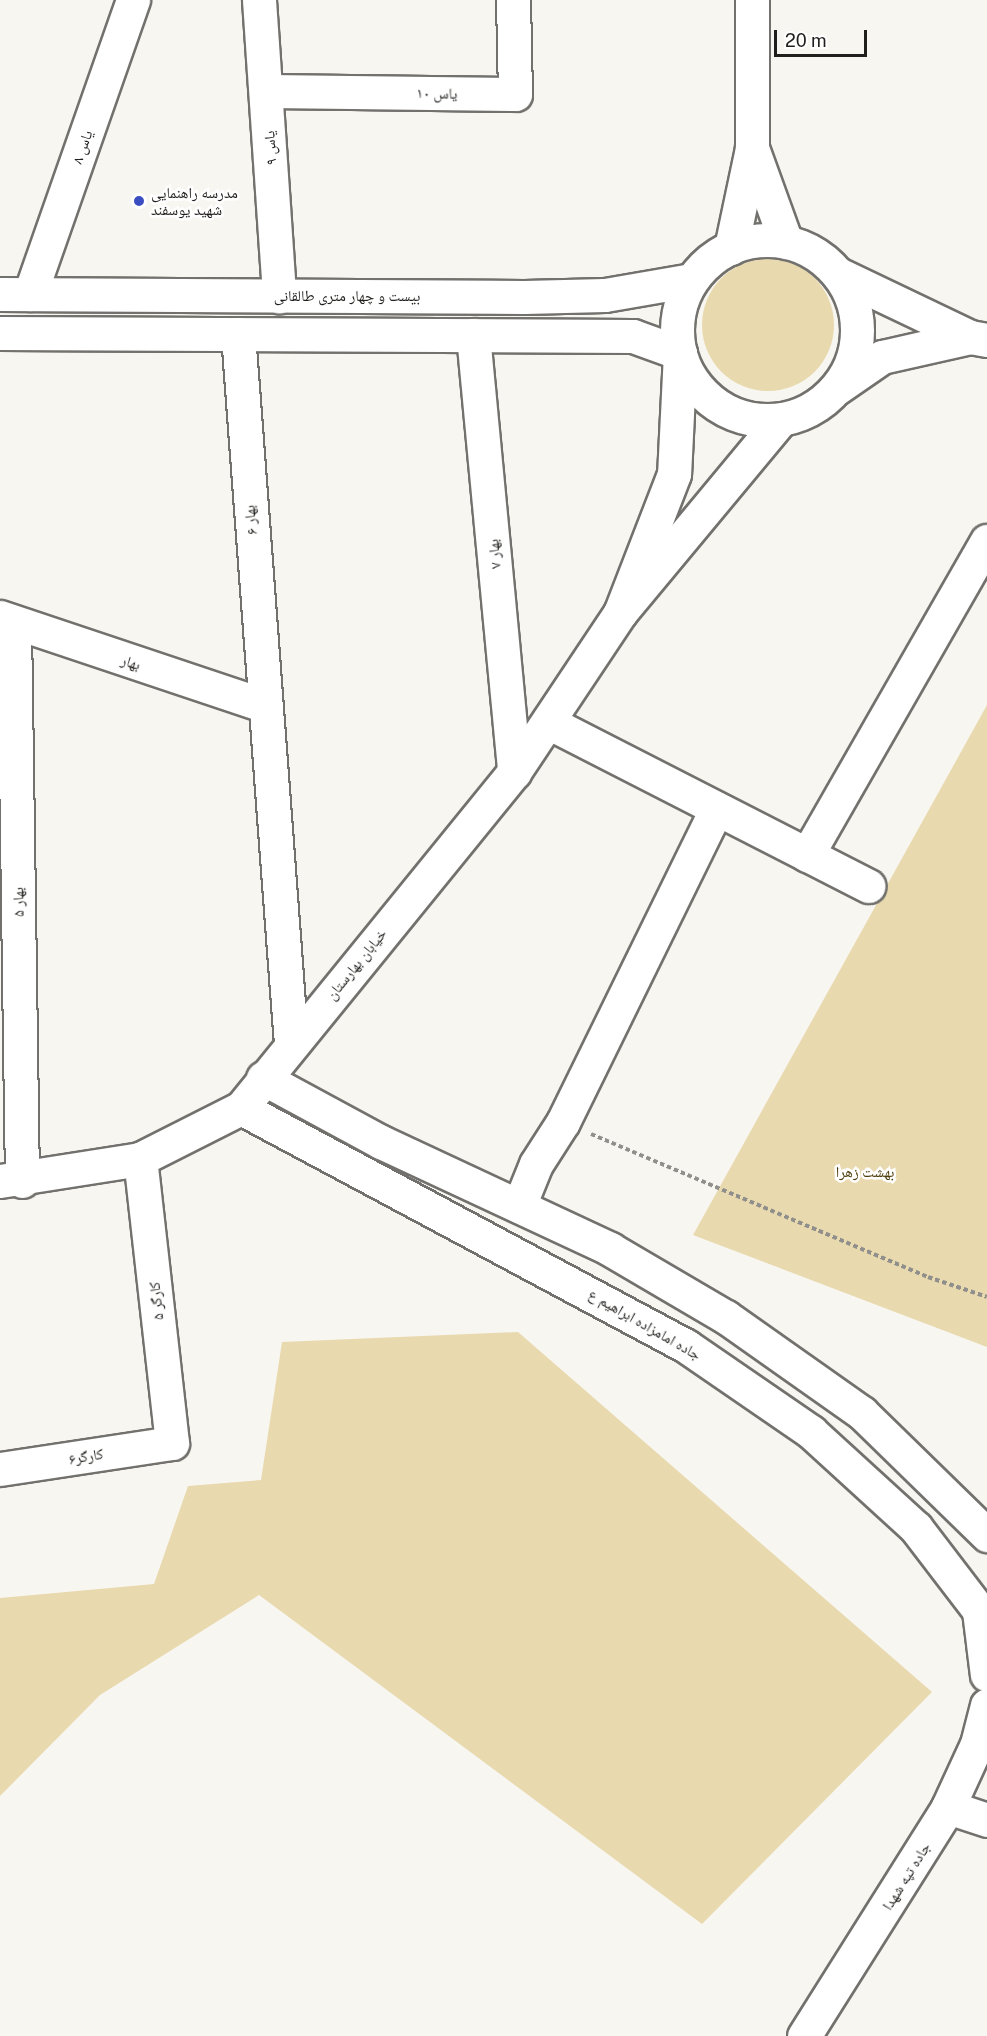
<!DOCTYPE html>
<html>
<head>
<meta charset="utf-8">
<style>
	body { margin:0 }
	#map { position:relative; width:987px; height:2036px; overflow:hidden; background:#f8f6f1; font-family:"Public Sans","Noto Naskh Arabic",sans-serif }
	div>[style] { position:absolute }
	.green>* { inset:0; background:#e8d9ae }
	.round { border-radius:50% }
	.path>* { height:4px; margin-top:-2px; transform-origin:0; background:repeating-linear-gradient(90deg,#908f8b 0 4.5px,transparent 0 7.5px) }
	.roads { filter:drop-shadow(2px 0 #73716d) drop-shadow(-2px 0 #73716d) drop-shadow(0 2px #73716d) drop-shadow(0 -2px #73716d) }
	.street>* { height:33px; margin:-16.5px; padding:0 16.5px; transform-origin:16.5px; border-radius:16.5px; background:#fff }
	.secondary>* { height:33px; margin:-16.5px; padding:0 16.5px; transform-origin:16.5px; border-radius:16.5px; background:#fff }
	.secondary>.ring { margin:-16.5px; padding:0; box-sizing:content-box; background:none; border:33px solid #fff; border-radius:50% }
	.dots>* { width:16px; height:16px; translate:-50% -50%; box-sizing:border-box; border:3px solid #fff; border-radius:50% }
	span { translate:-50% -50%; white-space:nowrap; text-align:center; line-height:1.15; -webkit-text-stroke:5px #fff; paint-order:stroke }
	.street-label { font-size:15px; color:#201f1d }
	.poi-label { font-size:15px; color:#201f1d }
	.left { translate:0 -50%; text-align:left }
	.park-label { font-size:15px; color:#4f400d }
	.scale { position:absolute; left:774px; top:30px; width:93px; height:27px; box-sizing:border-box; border:3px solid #201f1d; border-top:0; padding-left:8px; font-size:18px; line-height:21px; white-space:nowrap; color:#201f1d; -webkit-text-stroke:4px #fff; paint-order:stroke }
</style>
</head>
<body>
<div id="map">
	<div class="green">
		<i class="round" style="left:702px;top:259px;width:132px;height:132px"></i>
		<i style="clip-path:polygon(987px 705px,987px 1347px,693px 1235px)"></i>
		<i style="clip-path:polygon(518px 1332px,932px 1692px,702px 1924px,259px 1595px,100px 1695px,0 1796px,0 1598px,154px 1584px,188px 1486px,261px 1480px,282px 1342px)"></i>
	</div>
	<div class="path">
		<i style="left:591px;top:1134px;width:366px;rotate:23deg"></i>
		<i style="left:928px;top:1277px;width:62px;rotate:18.7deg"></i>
	</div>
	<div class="roads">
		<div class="street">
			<i style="left:266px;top:91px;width:249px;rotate:0.7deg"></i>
			<i style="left:515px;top:94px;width:94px;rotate:-91.2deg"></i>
			<i style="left:30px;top:294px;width:312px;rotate:-70.7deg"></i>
			<i style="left:238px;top:334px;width:712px;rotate:85.73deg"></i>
			<i style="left:473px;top:335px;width:439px;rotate:84.6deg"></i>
			<i style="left:0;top:617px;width:277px;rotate:18.5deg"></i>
			<i style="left:14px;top:623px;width:558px;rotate:89.18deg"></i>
			<i style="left:548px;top:722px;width:360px;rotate:27.1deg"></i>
			<i style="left:807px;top:855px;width:362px;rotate:-60.2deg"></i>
			<i style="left:519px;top:1206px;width:45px;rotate:-68deg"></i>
			<i style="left:536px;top:1164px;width:50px;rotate:-57.3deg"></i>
			<i style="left:563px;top:1122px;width:348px;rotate:-63.9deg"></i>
			<i style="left:0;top:1469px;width:174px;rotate:-8.6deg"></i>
			<i style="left:172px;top:1443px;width:286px;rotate:-96.4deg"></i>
			<i style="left:979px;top:1611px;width:64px;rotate:82.9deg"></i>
			<i style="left:948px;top:1807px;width:41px;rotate:18.4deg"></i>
			<i style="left:804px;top:2036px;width:271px;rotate:-57.8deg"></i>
			<i style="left:948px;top:1807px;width:69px;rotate:-65.3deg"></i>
			<i style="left:977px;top:1744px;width:40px;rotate:-75.6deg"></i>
		</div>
		<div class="secondary">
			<i style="left:259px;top:0;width:297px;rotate:86.1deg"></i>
			<i style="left:752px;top:148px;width:100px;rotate:70.1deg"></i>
			<i class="ring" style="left:677px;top:240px;width:147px;height:147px"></i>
			<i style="left:731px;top:248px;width:102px;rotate:-78.1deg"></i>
			<i style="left:752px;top:148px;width:148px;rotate:-90deg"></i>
			<i style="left:838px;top:274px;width:146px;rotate:25.5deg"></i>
			<i style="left:970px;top:337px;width:17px;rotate:10deg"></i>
			<i style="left:0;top:294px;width:524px;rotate:0.33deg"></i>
			<i style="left:524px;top:297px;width:81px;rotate:-1.4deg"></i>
			<i style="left:605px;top:295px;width:88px;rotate:-9.8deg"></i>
			<i style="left:0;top:333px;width:633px;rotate:0.27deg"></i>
			<i style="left:633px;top:336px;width:50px;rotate:19.9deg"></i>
			<i style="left:680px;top:353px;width:121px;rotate:92.8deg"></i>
			<i style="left:674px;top:474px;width:149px;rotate:111.2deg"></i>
			<i style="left:620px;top:613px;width:251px;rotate:-50.3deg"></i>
			<i style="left:837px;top:388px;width:55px;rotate:-34.6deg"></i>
			<i style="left:882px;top:357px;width:90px;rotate:-12.8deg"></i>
			<i style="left:263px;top:1078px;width:134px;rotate:28.5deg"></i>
			<i style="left:381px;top:1142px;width:253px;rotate:25deg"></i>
			<i style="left:610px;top:1249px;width:134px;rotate:30.4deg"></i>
			<i style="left:726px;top:1317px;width:166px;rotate:35.2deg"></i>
			<i style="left:862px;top:1413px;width:175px;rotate:44.3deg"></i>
			<i style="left:241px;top:1108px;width:505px;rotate:28.14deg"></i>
			<i style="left:686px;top:1346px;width:152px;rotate:34.5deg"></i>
			<i style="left:811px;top:1432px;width:142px;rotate:42.4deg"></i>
			<i style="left:916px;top:1528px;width:117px;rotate:52.6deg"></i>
			<i style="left:0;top:1181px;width:142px;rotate:-8.9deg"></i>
			<i style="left:140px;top:1159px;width:113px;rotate:-26.8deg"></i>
			<i style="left:241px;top:1108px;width:433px;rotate:-50.9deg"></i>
			<i style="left:514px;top:772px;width:191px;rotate:-56.3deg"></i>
		</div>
	</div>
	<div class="dots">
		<i style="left:139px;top:201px;background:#3b4ec1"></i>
	</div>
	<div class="street-label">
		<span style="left:437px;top:93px;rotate:1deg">یاس ۱۰</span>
		<span style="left:82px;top:147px;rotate:-71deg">یاس ۸</span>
		<span style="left:270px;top:148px;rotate:-94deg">یاس ۹</span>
		<span style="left:347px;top:296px">بیست و چهار متری طالقانی</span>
		<span style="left:250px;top:520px;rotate:-94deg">بهار ۶</span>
		<span style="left:494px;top:554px;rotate:-95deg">بهار ۷</span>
		<span style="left:131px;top:662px;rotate:18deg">بهار</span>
		<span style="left:18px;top:902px;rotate:-91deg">بهار ۵</span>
		<span style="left:356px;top:964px;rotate:-51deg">خیابان بهارستان</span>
		<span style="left:156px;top:1301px;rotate:-96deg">کارگر ۵</span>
		<span style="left:645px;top:1324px;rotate:30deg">جاده امامزاده ابراهیم ع</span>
		<span style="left:86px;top:1456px;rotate:-9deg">کارگر۶</span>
		<span style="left:906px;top:1876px;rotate:-58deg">جاده تپه شهدا</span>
	</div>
	<div class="poi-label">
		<span class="left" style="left:151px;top:201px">مدرسه راهنمایی<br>شهید یوسفند</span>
	</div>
	<div class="park-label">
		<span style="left:865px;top:1172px">بهشت زهرا</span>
	</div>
	<div class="scale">20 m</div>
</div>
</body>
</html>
